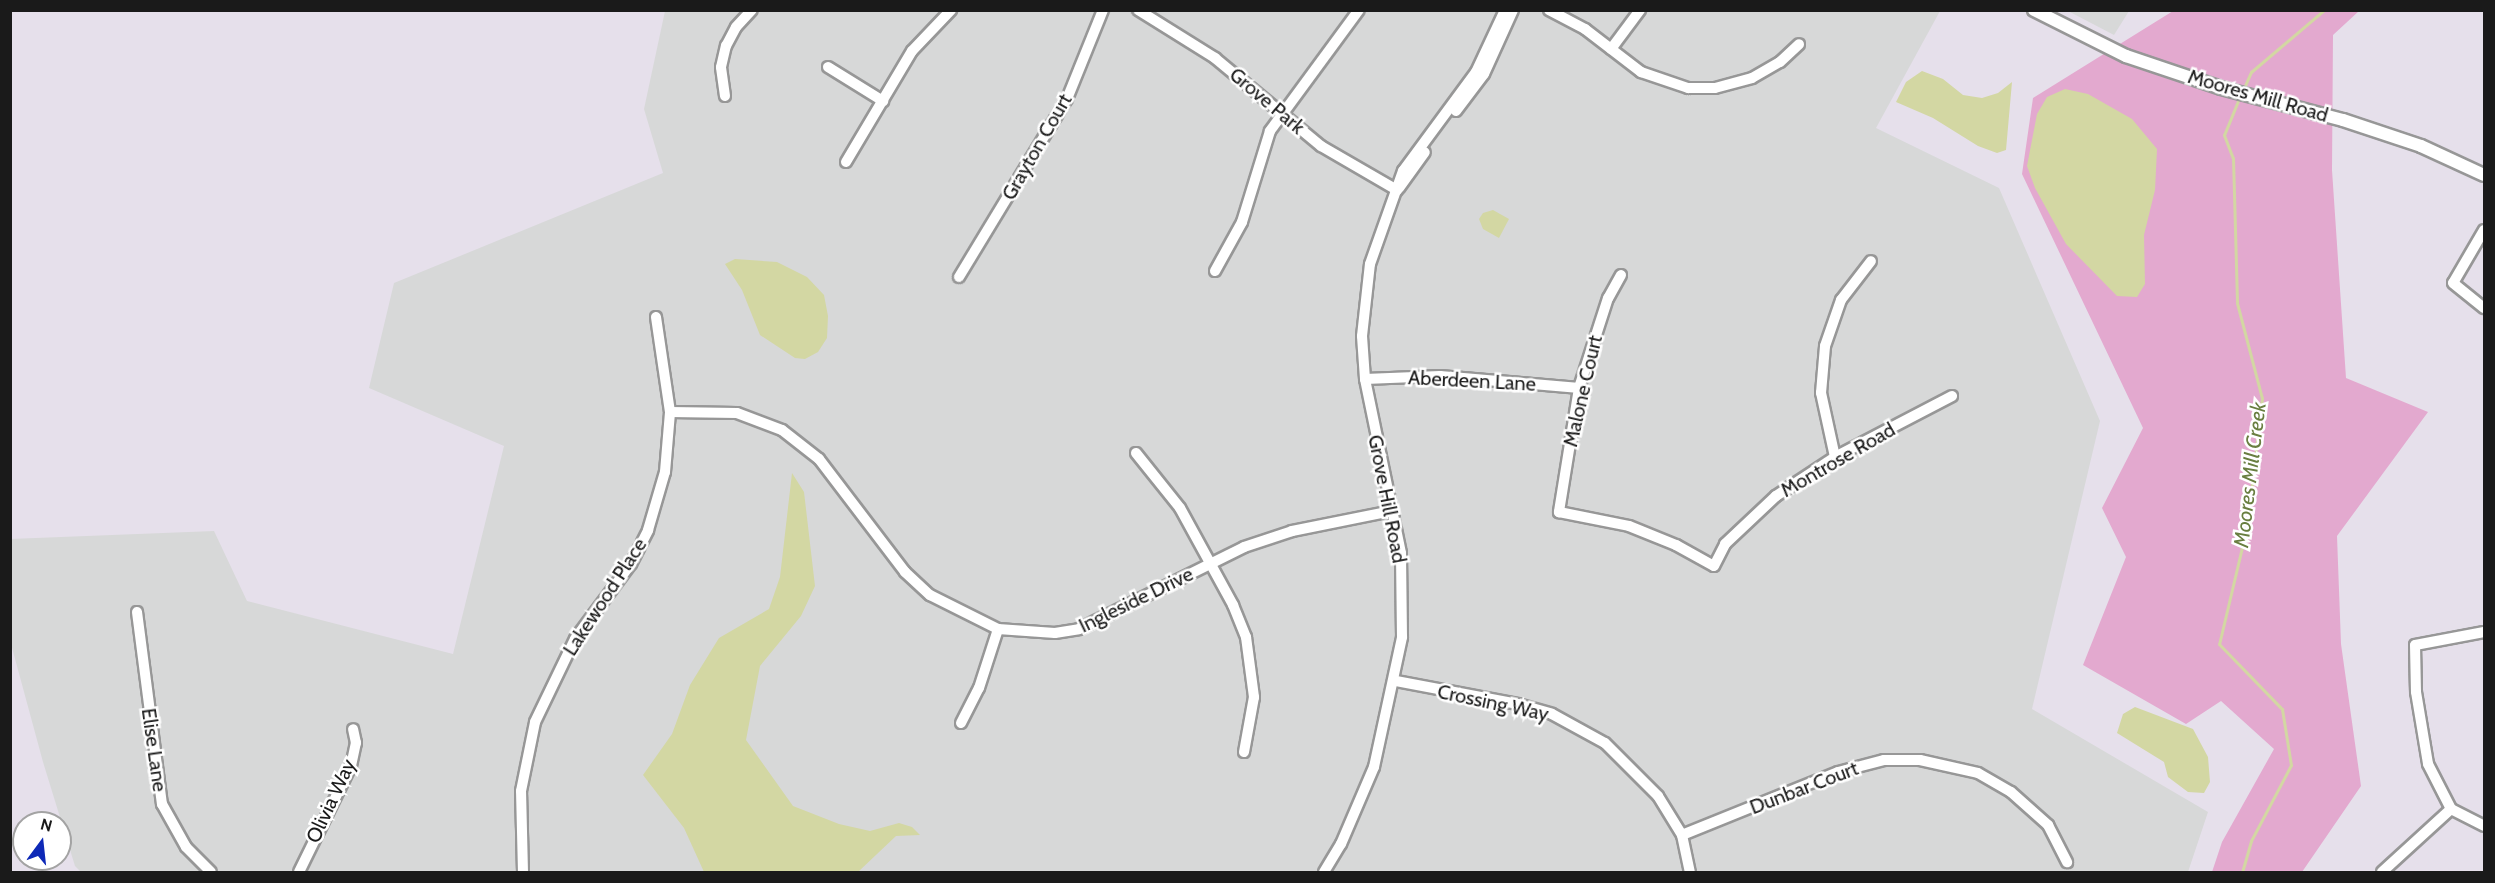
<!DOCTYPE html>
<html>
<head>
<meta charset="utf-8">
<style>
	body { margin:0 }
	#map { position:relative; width:2495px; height:883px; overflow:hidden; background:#e6e0eb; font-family:Cabin,sans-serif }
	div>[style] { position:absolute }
	.residential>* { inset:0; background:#d7d8d8 }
	.grass>* { inset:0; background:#e3a9cf }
	.water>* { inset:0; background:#d3d7a3 }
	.stream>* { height:3px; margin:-1.5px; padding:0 1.5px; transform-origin:1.5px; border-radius:1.5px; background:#d3d7a3 }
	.roads { filter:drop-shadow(2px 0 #979797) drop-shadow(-2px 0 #979797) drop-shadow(0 2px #979797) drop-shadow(0 -2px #979797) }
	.minor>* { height:10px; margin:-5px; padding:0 5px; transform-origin:5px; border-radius:5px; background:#fff }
	.tertiary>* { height:12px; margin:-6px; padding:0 6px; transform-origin:6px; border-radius:6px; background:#fff }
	span { translate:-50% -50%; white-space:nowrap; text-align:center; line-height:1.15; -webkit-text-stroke:5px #fff; paint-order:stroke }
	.street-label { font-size:20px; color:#1a1a1a }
	.water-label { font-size:21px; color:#697e40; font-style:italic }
	.frame { position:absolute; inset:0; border:12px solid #1a1a1a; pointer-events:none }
	.north { position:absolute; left:12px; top:811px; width:60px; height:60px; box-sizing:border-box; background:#fff; border:2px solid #a3a3a3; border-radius:50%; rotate:15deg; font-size:16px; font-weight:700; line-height:24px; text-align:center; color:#1a1a1a }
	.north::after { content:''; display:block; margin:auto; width:21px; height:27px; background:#0e29b7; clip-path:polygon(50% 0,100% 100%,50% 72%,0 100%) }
</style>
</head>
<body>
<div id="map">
	<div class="residential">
		<i style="clip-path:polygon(665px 11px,1940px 11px,1876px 128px,1999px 188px,2100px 421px,2032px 709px,2208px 812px,2188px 872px,81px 872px,75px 866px,43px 762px,11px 644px,10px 539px,214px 531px,247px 601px,453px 654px,504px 446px,369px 388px,394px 283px,663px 173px,644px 109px)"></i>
		<i style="clip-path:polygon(2068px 11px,2129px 11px,2114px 35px)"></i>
	</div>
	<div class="grass">
		<i style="clip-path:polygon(2173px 11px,2359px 11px,2333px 35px,2332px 170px,2346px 378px,2428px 412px,2337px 536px,2341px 644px,2361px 786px,2302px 872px,2212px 872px,2222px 842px,2274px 749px,2221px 701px,2186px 724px,2083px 665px,2126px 557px,2102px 508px,2143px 428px,2022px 174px,2033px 98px)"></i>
	</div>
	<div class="water">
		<i style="clip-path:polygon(1922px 71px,1943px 79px,1963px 95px,1982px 98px,1998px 93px,2012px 82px,2006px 150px,1997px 153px,1978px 146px,1933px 118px,1896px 102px,1906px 82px)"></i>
		<i style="clip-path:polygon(2065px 89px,2088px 94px,2132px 119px,2157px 149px,2155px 190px,2144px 235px,2145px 284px,2137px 297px,2117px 296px,2066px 244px,2035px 188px,2027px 166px,2037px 114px,2047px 97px)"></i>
		<i style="clip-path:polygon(1493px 210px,1509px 219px,1499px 238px,1483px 229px,1479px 219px,1483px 213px)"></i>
		<i style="clip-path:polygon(735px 259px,777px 262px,807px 277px,824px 295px,828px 316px,827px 338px,818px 352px,805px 359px,795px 358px,760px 335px,742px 290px,725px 264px)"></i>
		<i style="clip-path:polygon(792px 473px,804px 492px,815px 586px,801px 616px,760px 666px,746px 740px,793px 806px,839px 824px,870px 831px,899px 823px,912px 827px,920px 835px,896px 836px,858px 872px,704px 872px,684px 828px,643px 775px,672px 734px,690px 685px,719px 638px,769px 609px,780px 577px)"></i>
		<i style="clip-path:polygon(2135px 707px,2193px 729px,2208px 757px,2210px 782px,2204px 793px,2188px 792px,2168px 777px,2164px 762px,2117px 733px,2123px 714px)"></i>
	</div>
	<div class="stream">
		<i style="left:2243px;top:90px;width:20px;rotate:-66deg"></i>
		<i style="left:2251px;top:72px;width:96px;rotate:-40.3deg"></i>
		<i style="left:2240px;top:96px;width:42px;rotate:112.3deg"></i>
		<i style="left:2224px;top:135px;width:25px;rotate:69deg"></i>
		<i style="left:2233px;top:158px;width:145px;rotate:88.4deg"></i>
		<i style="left:2237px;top:303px;width:98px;rotate:75.3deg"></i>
		<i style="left:2262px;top:398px;width:129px;rotate:96.7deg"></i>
		<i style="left:2247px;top:526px;width:121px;rotate:103.3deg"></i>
		<i style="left:2219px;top:644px;width:91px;rotate:45.9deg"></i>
		<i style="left:2282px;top:709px;width:57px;rotate:80.9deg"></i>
		<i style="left:2291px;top:765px;width:86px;rotate:117.8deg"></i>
		<i style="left:2251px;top:841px;width:32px;rotate:106deg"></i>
	</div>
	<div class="roads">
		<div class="minor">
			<i style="left:1138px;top:10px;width:91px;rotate:31.9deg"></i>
			<i style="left:1215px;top:58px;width:138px;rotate:39.7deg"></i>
			<i style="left:1321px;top:146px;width:88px;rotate:30.1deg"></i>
			<i style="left:1549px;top:10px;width:41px;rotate:27.8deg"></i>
			<i style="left:1585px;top:29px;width:71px;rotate:37.5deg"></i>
			<i style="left:1641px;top:72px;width:50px;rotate:18.8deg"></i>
			<i style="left:1688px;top:88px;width:27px"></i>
			<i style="left:1715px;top:88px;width:38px;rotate:-15deg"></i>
			<i style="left:1752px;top:78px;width:32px;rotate:-30deg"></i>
			<i style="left:1780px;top:62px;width:26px;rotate:-43deg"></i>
			<i style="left:1611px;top:49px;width:49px;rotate:-53.4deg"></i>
			<i style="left:828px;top:67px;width:65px;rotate:31.7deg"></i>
			<i style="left:725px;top:96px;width:29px;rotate:-98deg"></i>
			<i style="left:721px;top:67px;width:22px;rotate:-77deg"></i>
			<i style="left:726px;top:46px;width:21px;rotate:-62deg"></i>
			<i style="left:736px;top:27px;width:23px;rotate:-47deg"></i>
			<i style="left:1456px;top:111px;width:46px;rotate:-52.9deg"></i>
			<i style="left:1484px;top:74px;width:70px;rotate:-65.6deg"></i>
			<i style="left:846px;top:162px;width:129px;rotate:-59.3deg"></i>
			<i style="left:912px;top:51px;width:57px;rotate:-46.4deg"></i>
			<i style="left:1399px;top:188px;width:44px;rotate:-54.2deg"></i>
			<i style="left:2484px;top:230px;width:61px;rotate:120.3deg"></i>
			<i style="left:2453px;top:283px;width:40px;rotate:39deg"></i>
			<i style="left:1215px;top:271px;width:56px;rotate:-61.1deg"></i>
			<i style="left:1242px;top:222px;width:95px;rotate:-72.9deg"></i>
			<i style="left:1270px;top:131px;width:150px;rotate:-53.7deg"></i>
			<i style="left:1621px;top:275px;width:26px;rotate:119deg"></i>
			<i style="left:1608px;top:298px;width:95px;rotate:107.9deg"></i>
			<i style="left:1579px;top:388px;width:126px;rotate:99.2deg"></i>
			<i style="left:1559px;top:512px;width:71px;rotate:11.3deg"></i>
			<i style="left:1629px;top:526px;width:51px;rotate:22deg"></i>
			<i style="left:1676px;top:545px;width:43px;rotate:28.9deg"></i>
			<i style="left:1714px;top:566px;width:25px;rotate:-63deg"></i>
			<i style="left:1725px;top:544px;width:70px;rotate:-43.3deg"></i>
			<i style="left:1776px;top:496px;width:71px;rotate:-33.5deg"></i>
			<i style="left:1835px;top:457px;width:132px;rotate:-27.5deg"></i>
			<i style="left:959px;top:277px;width:208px;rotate:-58.8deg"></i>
			<i style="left:1067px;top:99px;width:96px;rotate:-68deg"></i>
			<i style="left:1365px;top:379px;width:75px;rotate:-2.3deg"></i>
			<i style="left:1440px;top:376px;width:140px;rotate:4.9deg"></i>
			<i style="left:670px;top:412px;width:67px;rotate:0.9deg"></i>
			<i style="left:737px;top:413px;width:48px;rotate:20.7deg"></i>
			<i style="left:782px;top:430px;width:47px;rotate:38.1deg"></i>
			<i style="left:819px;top:459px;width:142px;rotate:52.7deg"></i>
			<i style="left:905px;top:572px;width:34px;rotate:43deg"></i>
			<i style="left:930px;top:595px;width:76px;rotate:26.6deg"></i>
			<i style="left:998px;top:629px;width:57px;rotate:4deg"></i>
			<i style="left:1055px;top:633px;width:24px;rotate:-9deg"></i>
			<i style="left:1079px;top:629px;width:184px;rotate:-26.4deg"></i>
			<i style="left:1244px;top:547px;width:51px;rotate:-18.4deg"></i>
			<i style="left:1292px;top:531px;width:101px;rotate:-11.4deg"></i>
			<i style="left:1136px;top:453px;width:70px;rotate:51.3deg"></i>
			<i style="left:1180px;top:508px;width:111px;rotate:61.3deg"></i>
			<i style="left:1233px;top:605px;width:35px;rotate:68deg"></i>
			<i style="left:1246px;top:637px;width:61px;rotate:82.4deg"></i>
			<i style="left:1254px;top:697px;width:56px;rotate:100.3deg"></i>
			<i style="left:1835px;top:457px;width:66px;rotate:-102.3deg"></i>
			<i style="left:1821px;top:393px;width:47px;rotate:-85.1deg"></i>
			<i style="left:1825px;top:346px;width:49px;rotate:-70.8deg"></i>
			<i style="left:1841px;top:300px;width:49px;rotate:-52.4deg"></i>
			<i style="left:137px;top:612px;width:194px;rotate:82.6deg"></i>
			<i style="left:162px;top:804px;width:49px;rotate:60.8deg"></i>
			<i style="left:186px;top:847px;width:35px;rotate:45deg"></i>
			<i style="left:2484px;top:632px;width:70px;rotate:169.3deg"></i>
			<i style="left:2415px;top:645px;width:47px;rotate:88.8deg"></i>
			<i style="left:2416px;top:692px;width:73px;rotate:80.5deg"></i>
			<i style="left:2428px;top:764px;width:51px;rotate:62.9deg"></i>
			<i style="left:2451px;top:809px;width:37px;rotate:27deg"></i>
			<i style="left:1396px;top:681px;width:124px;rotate:10.7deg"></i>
			<i style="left:1518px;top:704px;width:35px;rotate:16deg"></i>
			<i style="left:1552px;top:714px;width:60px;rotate:28.7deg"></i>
			<i style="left:1605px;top:743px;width:75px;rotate:45deg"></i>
			<i style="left:1658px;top:796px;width:46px;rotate:58.4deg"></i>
			<i style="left:1682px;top:835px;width:38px;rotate:78deg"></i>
			<i style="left:961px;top:723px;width:39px;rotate:-63deg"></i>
			<i style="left:979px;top:688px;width:62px;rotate:-72.1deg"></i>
			<i style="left:1682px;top:835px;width:168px;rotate:-22deg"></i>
			<i style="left:1838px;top:772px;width:48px;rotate:-14.6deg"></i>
			<i style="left:1884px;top:760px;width:36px"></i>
			<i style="left:1920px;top:760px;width:59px;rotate:12.6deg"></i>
			<i style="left:1978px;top:773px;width:38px;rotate:30deg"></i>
			<i style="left:2011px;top:792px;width:50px;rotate:41.7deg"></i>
			<i style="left:2048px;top:825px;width:42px;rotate:62.8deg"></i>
			<i style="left:299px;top:872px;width:118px;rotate:-63.9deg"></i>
			<i style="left:351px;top:766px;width:24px;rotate:-78deg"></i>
			<i style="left:356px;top:743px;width:14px;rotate:-102deg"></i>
			<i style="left:523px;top:872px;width:81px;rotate:-91.4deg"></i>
			<i style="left:521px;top:791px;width:70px;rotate:-78.5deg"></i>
			<i style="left:535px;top:722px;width:92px;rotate:-64.3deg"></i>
			<i style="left:575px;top:639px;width:94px;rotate:-53.3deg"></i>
			<i style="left:631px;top:564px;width:38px;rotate:-63deg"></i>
			<i style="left:648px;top:530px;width:60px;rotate:-73.7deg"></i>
			<i style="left:665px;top:472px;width:60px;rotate:-85.2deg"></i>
			<i style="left:670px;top:412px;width:96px;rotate:-98.4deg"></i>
			<i style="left:1324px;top:872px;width:33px;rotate:-59deg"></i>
			<i style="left:1341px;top:844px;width:84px;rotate:-66.8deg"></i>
			<i style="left:1374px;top:767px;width:133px;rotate:-77.8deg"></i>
			<i style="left:1402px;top:637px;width:84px;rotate:-90.7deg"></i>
			<i style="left:1401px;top:553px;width:178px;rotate:-101.7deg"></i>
			<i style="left:1365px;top:379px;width:43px;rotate:-94deg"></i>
			<i style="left:1362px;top:336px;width:72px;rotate:-83.7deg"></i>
			<i style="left:1370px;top:264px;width:99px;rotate:-70.5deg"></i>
			<i style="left:1403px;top:171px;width:123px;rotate:-53.6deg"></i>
			<i style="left:1476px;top:72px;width:68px;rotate:-64.9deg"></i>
			<i style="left:2382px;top:872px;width:93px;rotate:-42.4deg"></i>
		</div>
		<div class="tertiary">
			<i style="left:2034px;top:10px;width:103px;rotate:26.6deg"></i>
			<i style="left:2126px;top:56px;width:100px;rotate:18.6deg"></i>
			<i style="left:2221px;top:88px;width:126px;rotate:14.7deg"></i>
			<i style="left:2343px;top:120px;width:82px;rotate:18.4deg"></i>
			<i style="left:2421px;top:146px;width:69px;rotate:24.7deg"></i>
		</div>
	</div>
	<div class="street-label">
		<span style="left:2258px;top:96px;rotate:16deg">Moores Mill Road</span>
		<span style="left:1267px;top:101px;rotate:40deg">Grove Park</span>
		<span style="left:1037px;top:147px;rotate:-60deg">Grayton Court</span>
		<span style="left:1472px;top:381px;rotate:3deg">Aberdeen Lane</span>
		<span style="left:1583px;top:391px;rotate:-77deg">Malone Court</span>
		<span style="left:1838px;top:460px;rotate:-30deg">Montrose Road</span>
		<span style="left:1387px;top:499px;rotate:79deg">Grove Hill Road</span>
		<span style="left:605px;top:597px;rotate:-57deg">Lakewood Place</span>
		<span style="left:1136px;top:600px;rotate:-26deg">Ingleside Drive</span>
		<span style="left:1493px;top:703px;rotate:12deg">Crossing Way</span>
		<span style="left:154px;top:750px;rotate:82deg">Elise Lane</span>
		<span style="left:1804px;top:788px;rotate:-21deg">Dunbar Court</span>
		<span style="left:331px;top:801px;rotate:-65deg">Olivia Way</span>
	</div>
	<div class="water-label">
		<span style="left:2250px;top:475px;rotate:-83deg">Moores Mill Creek</span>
	</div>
	<div class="frame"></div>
	<div class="north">N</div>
</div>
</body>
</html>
